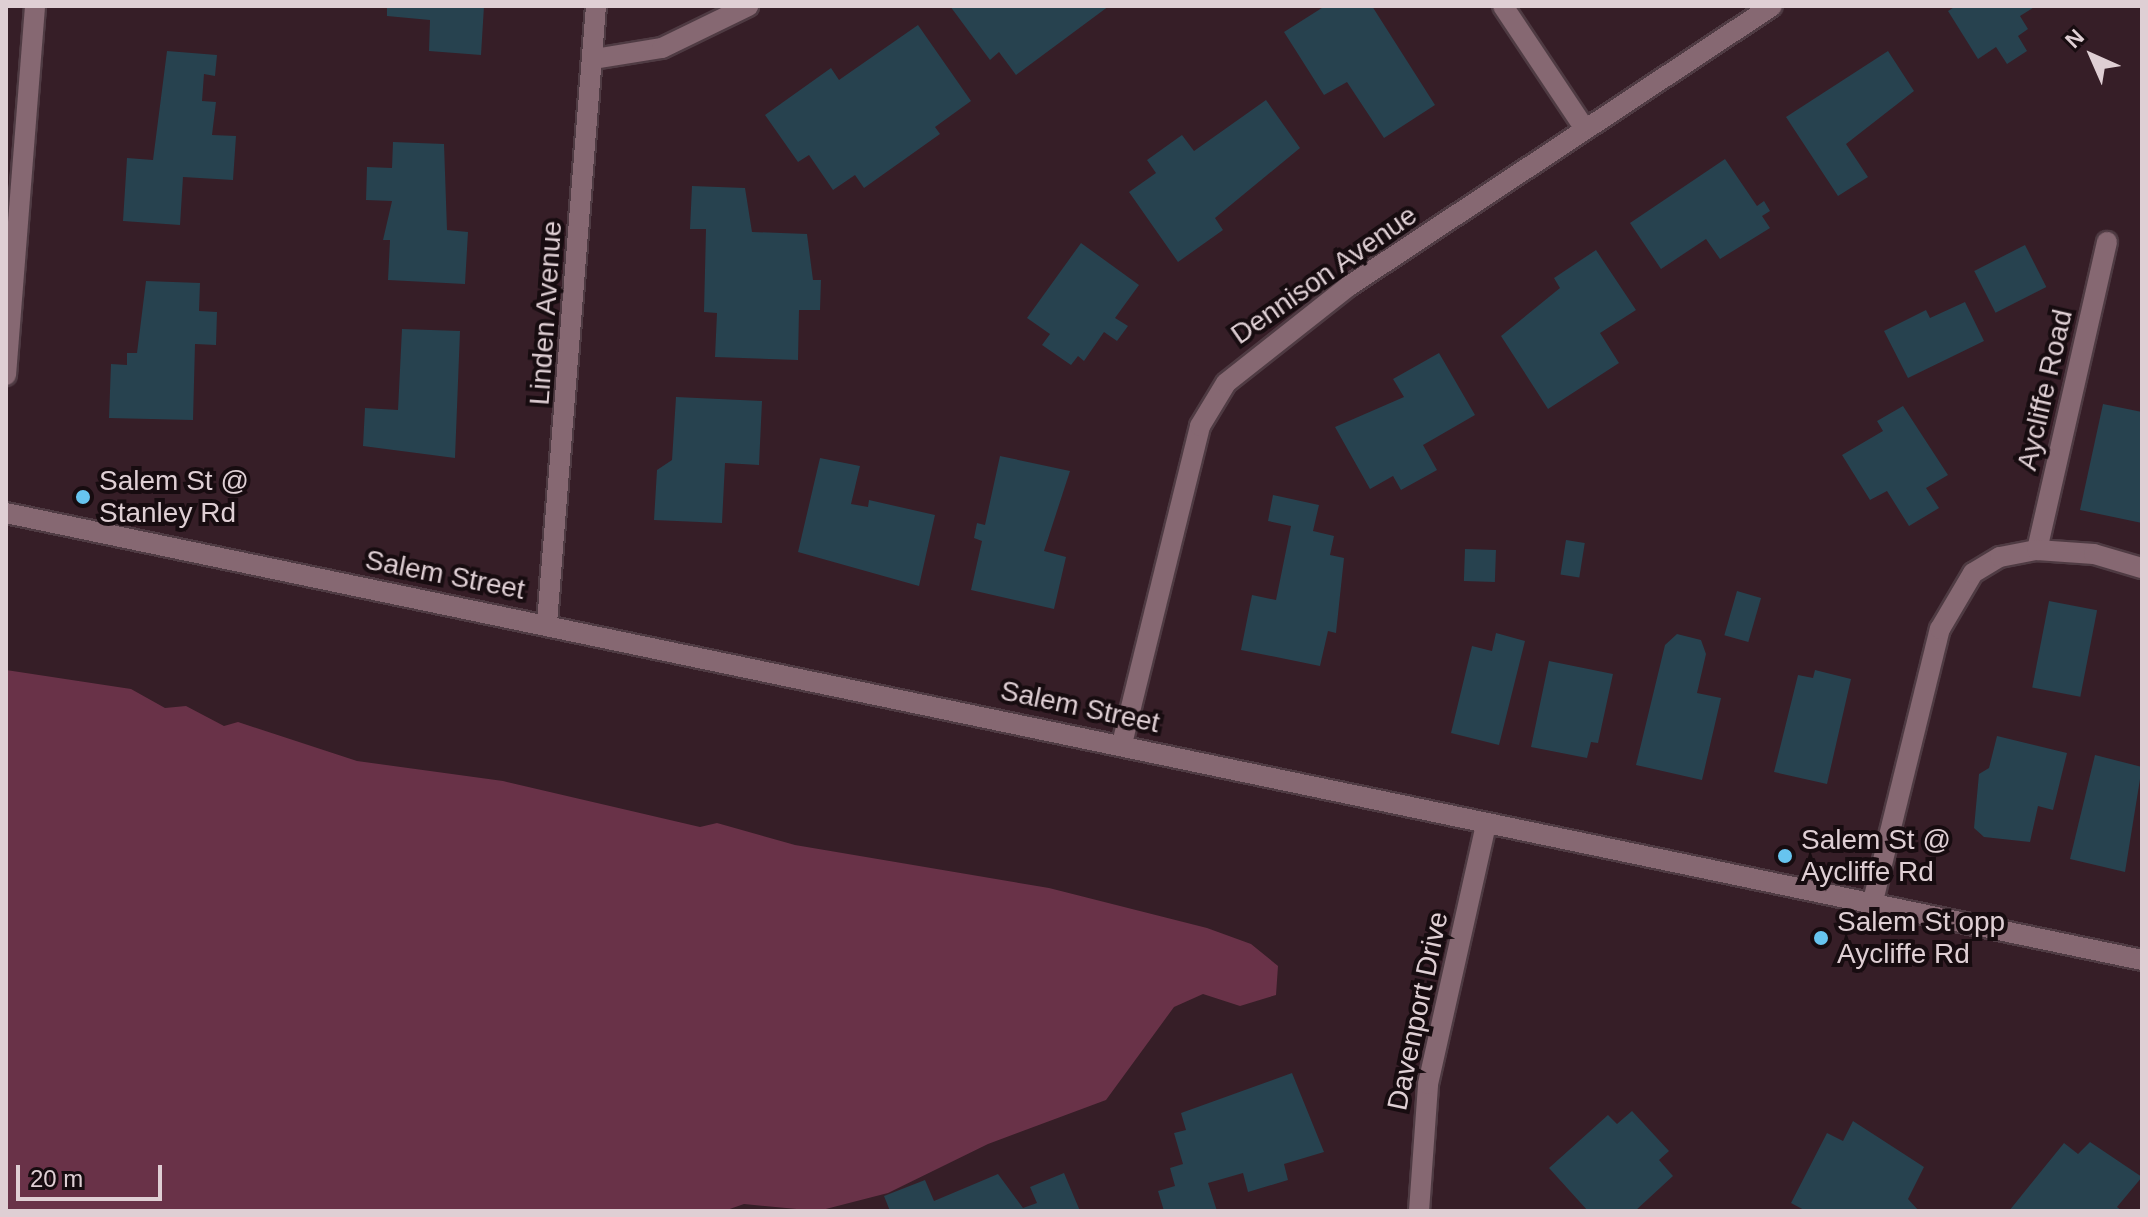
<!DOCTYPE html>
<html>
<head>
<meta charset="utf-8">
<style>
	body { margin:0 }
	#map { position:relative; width:2148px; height:1217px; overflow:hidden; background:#361e27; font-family:Helvetica,sans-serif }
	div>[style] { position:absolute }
	.green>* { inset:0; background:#693248 }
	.building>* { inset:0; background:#27424f; transform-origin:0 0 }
	.roads { filter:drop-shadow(2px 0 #4f3b43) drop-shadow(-2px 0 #4f3b43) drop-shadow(0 2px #4f3b43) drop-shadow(0 -2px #4f3b43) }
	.minor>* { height:20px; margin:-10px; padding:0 10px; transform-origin:10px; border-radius:10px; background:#866872 }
	.secondary>* { height:20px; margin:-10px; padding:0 10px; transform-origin:10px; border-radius:10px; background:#866872 }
	.dots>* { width:22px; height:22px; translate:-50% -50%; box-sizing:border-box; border:4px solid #170c10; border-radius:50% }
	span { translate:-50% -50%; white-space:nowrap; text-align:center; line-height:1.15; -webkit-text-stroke:8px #170c10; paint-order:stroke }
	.street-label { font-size:28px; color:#dfcfd4 }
	.poi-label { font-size:28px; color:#dfcfd4 }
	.left { translate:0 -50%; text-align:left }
	.frame { position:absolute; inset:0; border:8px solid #dfcfd4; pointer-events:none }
	.north { position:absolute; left:2052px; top:16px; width:80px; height:80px; -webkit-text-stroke:6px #170c10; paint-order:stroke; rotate:315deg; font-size:22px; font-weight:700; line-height:32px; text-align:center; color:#dfcfd4 }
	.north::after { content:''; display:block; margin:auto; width:28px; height:36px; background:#dfcfd4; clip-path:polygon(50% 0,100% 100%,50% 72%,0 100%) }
	.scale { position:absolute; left:16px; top:1165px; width:146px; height:36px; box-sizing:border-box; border:4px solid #dfcfd4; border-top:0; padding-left:10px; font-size:24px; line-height:28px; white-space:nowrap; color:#dfcfd4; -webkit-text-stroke:6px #170c10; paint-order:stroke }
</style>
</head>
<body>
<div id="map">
	<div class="green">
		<i style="clip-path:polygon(6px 670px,131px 689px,165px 708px,186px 706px,224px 726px,238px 722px,357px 761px,503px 781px,700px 827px,717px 823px,795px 845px,1049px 888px,1207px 928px,1251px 944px,1278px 966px,1276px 995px,1240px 1006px,1203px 994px,1174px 1007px,1106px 1100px,988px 1144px,888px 1193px,818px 1211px,744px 1204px,724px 1211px,6px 1211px)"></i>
	</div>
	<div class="building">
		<i style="clip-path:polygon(387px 6px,484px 6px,481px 55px,429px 51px,430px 20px,387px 16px)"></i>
		<i style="clip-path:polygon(950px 6px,1109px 6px,1016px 75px,999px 52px,990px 60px)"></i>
		<i style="clip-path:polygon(1325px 6px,1372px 6px,1435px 105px,1384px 138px,1347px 82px,1324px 95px,1284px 32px)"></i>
		<i style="clip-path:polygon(1956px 6px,2036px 6px,2020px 16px,2028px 29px,2018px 36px,2027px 51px,2007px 64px,1996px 47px,1978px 59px,1948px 11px)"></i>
		<i style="clip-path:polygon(918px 25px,971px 101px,935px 127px,940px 134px,864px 188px,855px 175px,833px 190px,809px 155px,798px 162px,765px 115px,831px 68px,839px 80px)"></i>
		<i style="clip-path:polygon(167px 51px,217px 55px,215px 76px,204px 74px,202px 101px,216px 102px,212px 135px,236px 136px,233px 180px,183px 177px,180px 225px,123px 221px,127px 158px,153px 160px)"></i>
		<i style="clip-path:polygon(1888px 51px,1914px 91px,1846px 144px,1868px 177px,1838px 196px,1786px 117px)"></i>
		<i style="clip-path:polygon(1266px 100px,1300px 148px,1215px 218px,1223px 230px,1178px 262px,1129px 192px,1156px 173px,1147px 160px,1182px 135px,1194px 151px)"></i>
		<i style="clip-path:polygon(393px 142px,444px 144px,447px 230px,468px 232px,465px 284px,388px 280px,390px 240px,383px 240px,392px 201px,366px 200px,367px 167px,392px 168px)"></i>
		<i style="clip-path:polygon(1725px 159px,1757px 206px,1764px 201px,1770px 211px,1762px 216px,1770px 228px,1720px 259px,1706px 239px,1661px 269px,1630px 223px)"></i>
		<i style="clip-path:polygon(692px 186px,745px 188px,752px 232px,807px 234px,813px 280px,821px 280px,820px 310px,799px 310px,798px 360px,715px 357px,717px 313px,704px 312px,706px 229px,690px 229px)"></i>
		<i style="clip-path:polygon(1081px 243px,1139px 285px,1115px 318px,1128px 326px,1117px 341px,1104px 332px,1084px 361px,1078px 356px,1071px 365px,1042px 345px,1050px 334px,1027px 318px)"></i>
		<i style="left:2025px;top:245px;width:47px;height:57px;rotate:63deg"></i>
		<i style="clip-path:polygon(1596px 250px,1636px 310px,1600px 333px,1619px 363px,1548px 409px,1501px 336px,1560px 288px,1554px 278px)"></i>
		<i style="clip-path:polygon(146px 281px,200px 283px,199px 311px,217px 312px,216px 345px,195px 344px,193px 420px,109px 418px,111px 364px,127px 365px,127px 353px,137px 353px)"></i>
		<i style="clip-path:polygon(1965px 302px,1984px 341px,1908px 378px,1884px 331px,1926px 310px,1930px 318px)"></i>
		<i style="clip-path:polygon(402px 329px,460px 331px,455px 458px,363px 446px,365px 408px,398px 410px)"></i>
		<i style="clip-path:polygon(1439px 353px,1475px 415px,1423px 445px,1437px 470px,1401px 490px,1393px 476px,1370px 489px,1335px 427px,1404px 397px,1393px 379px)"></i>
		<i style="clip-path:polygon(676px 397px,762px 401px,759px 465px,725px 463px,722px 523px,654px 520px,657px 470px,672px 460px)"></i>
		<i style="clip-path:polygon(2103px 404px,2142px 412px,2142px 523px,2080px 510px)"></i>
		<i style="clip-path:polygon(1903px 406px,1948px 475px,1926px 488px,1939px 508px,1909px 526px,1887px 491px,1870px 500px,1842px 455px,1883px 431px,1877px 421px)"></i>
		<i style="clip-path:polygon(1000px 456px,1070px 471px,1044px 551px,1066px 557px,1054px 609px,971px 590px,982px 541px,974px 538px,977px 523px,985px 525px)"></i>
		<i style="clip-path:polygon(820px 458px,860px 466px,851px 504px,868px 507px,869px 500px,935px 515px,919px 586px,798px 552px)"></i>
		<i style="clip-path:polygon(1273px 495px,1319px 505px,1313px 531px,1334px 536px,1330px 555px,1344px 558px,1336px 633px,1328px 631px,1320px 666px,1241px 650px,1252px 595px,1276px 600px,1291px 526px,1268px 521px)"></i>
		<i style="left:1566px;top:540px;width:19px;height:35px;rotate:9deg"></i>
		<i style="left:1465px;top:549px;width:31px;height:32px;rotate:2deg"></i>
		<i style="left:1737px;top:591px;width:25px;height:46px;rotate:16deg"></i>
		<i style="left:2049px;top:601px;width:49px;height:88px;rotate:11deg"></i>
		<i style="clip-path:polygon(1496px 633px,1525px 641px,1499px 745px,1451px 733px,1472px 646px,1492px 651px)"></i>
		<i style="clip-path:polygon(1677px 634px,1701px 640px,1706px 654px,1697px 693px,1721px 698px,1702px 780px,1636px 765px,1665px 645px)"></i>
		<i style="clip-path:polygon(1549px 661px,1613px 674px,1598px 743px,1591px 742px,1587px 758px,1531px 747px)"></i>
		<i style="clip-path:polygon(1815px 670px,1851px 679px,1827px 784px,1774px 772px,1798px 675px,1813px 678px)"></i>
		<i style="clip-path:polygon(1997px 736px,2067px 753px,2053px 810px,2038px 806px,2030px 842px,1984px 837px,1974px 828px,1979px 774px,1989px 768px)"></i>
		<i style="clip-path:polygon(2095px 755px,2142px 767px,2125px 872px,2070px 859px)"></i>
		<i style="clip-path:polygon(1292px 1073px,1324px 1152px,1284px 1164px,1288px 1180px,1248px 1192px,1243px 1173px,1208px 1183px,1217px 1211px,1164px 1211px,1158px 1191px,1175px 1186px,1170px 1168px,1183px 1164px,1174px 1133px,1186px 1130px,1181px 1113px)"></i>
		<i style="clip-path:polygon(1632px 1111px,1669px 1151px,1659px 1160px,1673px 1176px,1635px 1211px,1588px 1211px,1549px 1168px,1608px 1115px,1617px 1124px)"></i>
		<i style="clip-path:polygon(1853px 1121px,1924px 1167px,1908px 1199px,1919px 1211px,1806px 1211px,1791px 1203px,1827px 1133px,1843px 1141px)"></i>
		<i style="clip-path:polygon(2090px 1142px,2142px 1177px,2117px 1207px,2122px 1211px,2009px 1211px,2064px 1143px,2078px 1154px)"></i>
		<i style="clip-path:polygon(1064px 1173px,1080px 1211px,890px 1211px,884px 1196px,925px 1180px,934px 1201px,998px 1174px,1023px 1208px,1037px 1203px,1030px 1187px)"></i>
	</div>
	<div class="roads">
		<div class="minor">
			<i style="left:1503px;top:6px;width:148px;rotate:56.3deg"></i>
			<i style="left:594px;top:59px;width:69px;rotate:-9.2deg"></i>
			<i style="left:662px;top:48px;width:96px;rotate:-26deg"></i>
			<i style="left:6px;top:375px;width:370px;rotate:-85.5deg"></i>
			<i style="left:2037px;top:550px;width:316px;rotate:-77.2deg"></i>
			<i style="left:547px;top:623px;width:619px;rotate:-85.46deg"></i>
			<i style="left:1122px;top:744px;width:327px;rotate:-76.2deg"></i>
			<i style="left:1200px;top:426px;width:50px;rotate:-58.8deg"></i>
			<i style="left:1226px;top:383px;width:157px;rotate:-38.3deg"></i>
			<i style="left:1349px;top:286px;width:507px;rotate:-33.5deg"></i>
			<i style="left:1873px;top:901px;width:280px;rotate:-76.2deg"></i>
			<i style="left:1940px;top:629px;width:65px;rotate:-59.5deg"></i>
			<i style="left:1973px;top:573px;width:31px;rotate:-31deg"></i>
			<i style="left:2000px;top:557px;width:38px;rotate:-11deg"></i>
			<i style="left:2037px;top:550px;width:57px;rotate:4deg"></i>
			<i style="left:2094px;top:554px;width:50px;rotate:16.3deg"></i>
			<i style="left:1419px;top:1211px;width:127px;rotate:-85.9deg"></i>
			<i style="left:1428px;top:1084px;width:266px;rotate:-77.4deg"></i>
		</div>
		<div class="secondary">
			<i style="left:6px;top:513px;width:2182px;rotate:11.82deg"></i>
		</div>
	</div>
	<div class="dots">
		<i style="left:83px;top:497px;background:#67c4ef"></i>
		<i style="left:1785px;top:856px;background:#67c4ef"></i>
		<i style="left:1821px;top:938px;background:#67c4ef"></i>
	</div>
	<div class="street-label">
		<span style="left:1324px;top:275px;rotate:-35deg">Dennison Avenue</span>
		<span style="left:546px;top:313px;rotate:-86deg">Linden Avenue</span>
		<span style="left:2045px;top:390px;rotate:-77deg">Aycliffe Road</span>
		<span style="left:445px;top:575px;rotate:11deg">Salem Street</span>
		<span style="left:1080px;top:707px;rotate:12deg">Salem Street</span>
		<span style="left:1418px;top:1011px;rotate:-78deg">Davenport Drive</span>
	</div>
	<div class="poi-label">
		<span class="left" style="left:99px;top:497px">Salem St @<br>Stanley Rd</span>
		<span class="left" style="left:1801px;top:856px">Salem St @<br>Aycliffe Rd</span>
		<span class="left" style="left:1837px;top:938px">Salem St opp<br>Aycliffe Rd</span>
	</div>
	<div class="frame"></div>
	<div class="north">N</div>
	<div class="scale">20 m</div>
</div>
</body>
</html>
